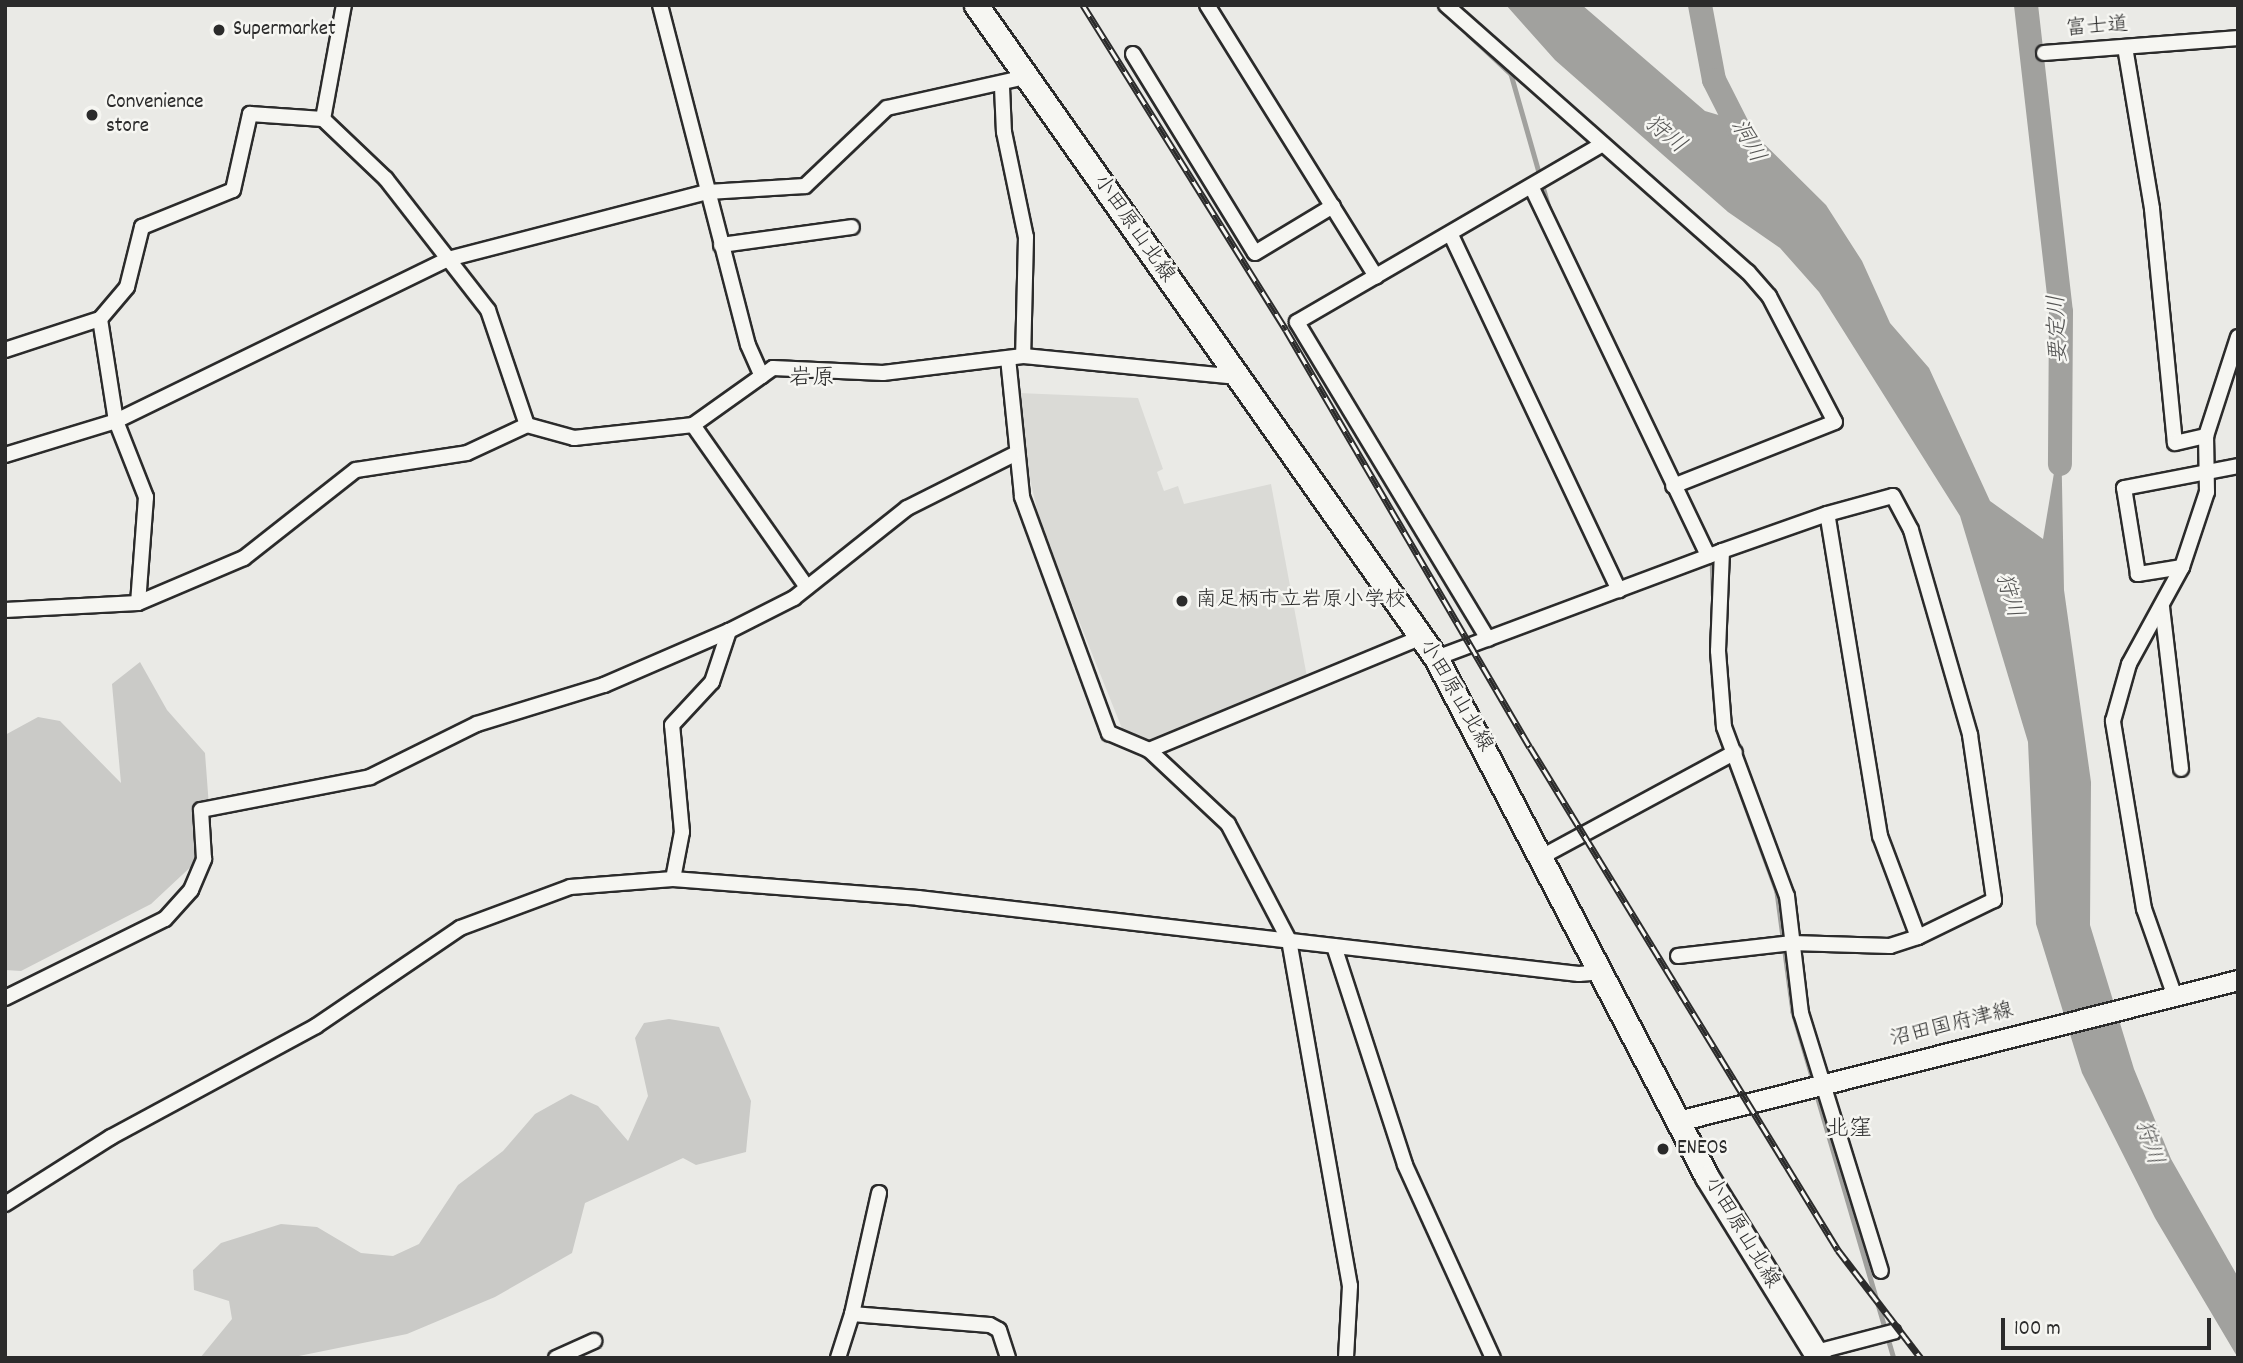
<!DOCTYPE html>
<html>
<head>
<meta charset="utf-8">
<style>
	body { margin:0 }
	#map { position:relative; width:2243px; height:1363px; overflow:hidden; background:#eaeae6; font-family:Dekko,"Klee One",sans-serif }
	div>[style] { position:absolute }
	.built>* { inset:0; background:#dadad6 }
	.green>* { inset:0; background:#cacac7 }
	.water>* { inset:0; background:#a1a19e }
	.stream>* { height:4.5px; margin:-2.25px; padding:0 2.25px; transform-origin:2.25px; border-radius:2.25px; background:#a1a19e }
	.river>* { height:24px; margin:-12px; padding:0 12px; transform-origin:12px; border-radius:12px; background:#a1a19e }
	.roads { filter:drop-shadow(2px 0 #2b2b2b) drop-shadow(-2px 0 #2b2b2b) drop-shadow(0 2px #2b2b2b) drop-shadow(0 -2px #2b2b2b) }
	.minor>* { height:14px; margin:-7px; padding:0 7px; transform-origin:7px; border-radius:7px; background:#f6f6f2 }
	.secondary>* { height:19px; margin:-9.5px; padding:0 9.5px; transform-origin:9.5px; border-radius:9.5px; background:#f6f6f2 }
	.primary>* { height:23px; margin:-11.5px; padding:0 11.5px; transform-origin:11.5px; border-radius:11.5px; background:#f6f6f2 }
	.rail>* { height:7px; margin-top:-3.5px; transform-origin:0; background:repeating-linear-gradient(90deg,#f6f6f2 0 13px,#2b2b2b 0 26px); box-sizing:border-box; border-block:2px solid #2b2b2b }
	.dots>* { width:19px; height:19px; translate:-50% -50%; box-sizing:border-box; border:4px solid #f6f6f2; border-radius:50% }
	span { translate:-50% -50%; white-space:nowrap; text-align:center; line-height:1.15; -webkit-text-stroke:5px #f6f6f2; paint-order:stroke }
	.street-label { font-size:21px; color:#2b2b2b }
	.poi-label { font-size:21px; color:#2b2b2b }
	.left { translate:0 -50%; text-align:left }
	.water-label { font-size:23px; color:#545453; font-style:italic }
	.neighbourhood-label { font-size:23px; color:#2b2b2b }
	.frame { position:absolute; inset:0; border:7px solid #2b2b2b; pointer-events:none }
	.scale { position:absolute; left:2001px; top:1318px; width:210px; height:32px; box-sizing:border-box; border:4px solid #2b2b2b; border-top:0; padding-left:9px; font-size:21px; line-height:24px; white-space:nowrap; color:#2b2b2b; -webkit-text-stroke:5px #f6f6f2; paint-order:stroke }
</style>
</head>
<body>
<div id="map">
	<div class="built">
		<i style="clip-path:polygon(1018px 393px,1138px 398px,1163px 469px,1157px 472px,1164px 491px,1178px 486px,1184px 504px,1271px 484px,1307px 677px,1151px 741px,1123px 731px,1041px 526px,1020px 437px)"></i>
	</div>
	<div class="green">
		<i style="clip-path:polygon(140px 662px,167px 710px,205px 753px,212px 847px,151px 904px,21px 971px,5px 970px,5px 735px,38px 717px,60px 721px,121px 783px,112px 684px)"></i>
		<i style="clip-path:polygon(669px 1019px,719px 1027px,751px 1101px,746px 1152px,696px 1165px,683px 1158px,585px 1203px,572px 1253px,495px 1297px,407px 1334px,289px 1358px,200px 1358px,232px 1319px,229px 1301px,194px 1290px,193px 1270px,221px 1243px,281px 1224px,317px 1227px,361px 1253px,393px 1256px,419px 1244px,458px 1185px,503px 1151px,535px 1114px,571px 1094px,598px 1106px,628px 1141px,648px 1096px,635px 1038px,644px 1023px)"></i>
	</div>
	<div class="water">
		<i style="clip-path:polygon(1506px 5px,1582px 5px,1705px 111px,1742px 122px,1826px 205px,1862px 261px,1890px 323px,1929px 368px,1990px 501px,2043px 539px,2061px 431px,2064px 590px,2091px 782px,2090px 925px,2134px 1069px,2171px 1159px,2238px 1277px,2238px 1358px,2155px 1218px,2082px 1073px,2036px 924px,2028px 742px,1960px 516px,1819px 292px,1780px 248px,1728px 212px,1555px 60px)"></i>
	</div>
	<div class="stream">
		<i style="left:1468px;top:34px;width:59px;rotate:42.9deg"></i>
		<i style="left:1511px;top:74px;width:142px;rotate:74.1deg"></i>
		<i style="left:1610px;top:336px;width:29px;rotate:63deg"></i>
		<i style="left:1712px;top:558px;width:37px;rotate:88deg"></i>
		<i style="left:1713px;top:677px;width:47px;rotate:85.1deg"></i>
		<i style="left:1720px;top:736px;width:166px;rotate:69.9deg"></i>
		<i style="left:1777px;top:892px;width:121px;rotate:82.4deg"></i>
		<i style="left:1793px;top:1012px;width:71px;rotate:73.6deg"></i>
		<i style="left:1816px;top:1092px;width:277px;rotate:73.7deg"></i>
	</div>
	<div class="river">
		<i style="left:1700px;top:5px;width:76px;rotate:79.4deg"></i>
		<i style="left:1714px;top:80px;width:75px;rotate:63.1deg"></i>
		<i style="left:2026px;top:5px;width:309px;rotate:83.5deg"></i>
		<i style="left:2061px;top:312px;width:152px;rotate:90.4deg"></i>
	</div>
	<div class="roads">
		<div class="minor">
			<i style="left:660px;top:5px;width:351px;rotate:75.5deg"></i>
			<i style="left:748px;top:345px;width:34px;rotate:66deg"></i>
			<i style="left:1207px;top:5px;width:320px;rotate:58.1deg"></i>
			<i style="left:1446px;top:5px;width:403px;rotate:41.5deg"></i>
			<i style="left:1748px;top:272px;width:32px;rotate:49deg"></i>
			<i style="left:1769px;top:296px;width:142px;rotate:62.4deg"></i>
			<i style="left:1835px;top:422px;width:174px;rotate:158.4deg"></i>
			<i style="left:2125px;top:47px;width:164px;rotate:80.5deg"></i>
			<i style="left:2152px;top:209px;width:235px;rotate:84.4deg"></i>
			<i style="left:2175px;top:443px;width:32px;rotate:-13deg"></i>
			<i style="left:2044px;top:53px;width:195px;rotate:-4.4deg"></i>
			<i style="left:1133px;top:54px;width:233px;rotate:58.5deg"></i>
			<i style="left:1255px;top:253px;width:91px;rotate:-31.1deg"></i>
			<i style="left:1002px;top:87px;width:45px;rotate:87.5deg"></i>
			<i style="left:1004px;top:132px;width:107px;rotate:78.2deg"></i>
			<i style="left:1026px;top:237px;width:119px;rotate:91.4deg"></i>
			<i style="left:323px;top:119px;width:116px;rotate:-79.6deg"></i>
			<i style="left:1532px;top:188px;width:408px;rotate:64.4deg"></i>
			<i style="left:1451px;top:235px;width:393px;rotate:64.7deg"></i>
			<i style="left:721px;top:245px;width:132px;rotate:-7.8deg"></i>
			<i style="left:100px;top:319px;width:103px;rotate:81.1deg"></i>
			<i style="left:116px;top:421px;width:82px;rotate:68.5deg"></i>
			<i style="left:146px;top:497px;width:106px;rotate:94.3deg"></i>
			<i style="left:5px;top:350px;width:100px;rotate:-18.1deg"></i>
			<i style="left:100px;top:319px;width:42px;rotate:-49.8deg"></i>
			<i style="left:127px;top:287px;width:62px;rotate:-76deg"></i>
			<i style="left:142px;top:227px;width:98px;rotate:-22.1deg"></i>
			<i style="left:233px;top:190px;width:78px;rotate:-77.4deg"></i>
			<i style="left:250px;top:114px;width:73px;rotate:3.9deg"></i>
			<i style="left:323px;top:119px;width:87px;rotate:43.6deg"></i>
			<i style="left:386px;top:179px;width:166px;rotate:52.1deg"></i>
			<i style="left:488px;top:310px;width:121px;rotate:71.3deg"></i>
			<i style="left:1008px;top:358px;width:140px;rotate:84.2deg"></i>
			<i style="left:1022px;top:497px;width:252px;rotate:69.8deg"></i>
			<i style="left:1109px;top:733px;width:43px;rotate:23deg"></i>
			<i style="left:1149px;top:750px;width:108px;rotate:43.1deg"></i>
			<i style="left:1228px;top:824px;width:131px;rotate:62.3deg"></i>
			<i style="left:1289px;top:940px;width:351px;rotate:80deg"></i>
			<i style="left:1350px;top:1286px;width:72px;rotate:93.2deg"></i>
			<i style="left:693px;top:425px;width:198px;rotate:54.9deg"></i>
			<i style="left:5px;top:455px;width:116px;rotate:-17deg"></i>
			<i style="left:116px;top:421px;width:369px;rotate:-26deg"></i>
			<i style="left:448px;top:259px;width:268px;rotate:-14.5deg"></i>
			<i style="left:708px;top:192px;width:97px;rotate:-3.5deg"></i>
			<i style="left:805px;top:186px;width:113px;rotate:-43.6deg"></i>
			<i style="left:887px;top:108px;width:142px;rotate:-12.6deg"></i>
			<i style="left:1722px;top:551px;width:100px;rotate:92.3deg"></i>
			<i style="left:1718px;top:651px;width:76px;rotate:85.5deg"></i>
			<i style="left:1724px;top:727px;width:180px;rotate:69.6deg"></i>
			<i style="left:1787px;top:896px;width:118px;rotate:83.2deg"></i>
			<i style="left:1801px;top:1013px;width:270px;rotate:72.8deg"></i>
			<i style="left:2182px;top:567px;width:45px;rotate:171deg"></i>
			<i style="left:2138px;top:574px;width:87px;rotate:-99.2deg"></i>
			<i style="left:2124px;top:488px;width:116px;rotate:-10.9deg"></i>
			<i style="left:2162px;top:607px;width:163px;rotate:83.3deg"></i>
			<i style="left:5px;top:610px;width:133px;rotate:-3deg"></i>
			<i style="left:138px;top:603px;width:115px;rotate:-23deg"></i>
			<i style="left:244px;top:558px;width:142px;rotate:-38.2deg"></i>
			<i style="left:356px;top:470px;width:112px;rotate:-8.7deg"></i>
			<i style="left:467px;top:453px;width:66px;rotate:-25deg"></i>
			<i style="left:527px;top:425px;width:49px;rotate:15.5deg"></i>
			<i style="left:574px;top:438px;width:120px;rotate:-6.2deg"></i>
			<i style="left:693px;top:425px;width:98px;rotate:-35.5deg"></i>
			<i style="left:773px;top:368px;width:110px;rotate:2.6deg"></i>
			<i style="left:883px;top:373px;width:141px;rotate:-6.9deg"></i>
			<i style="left:1023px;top:356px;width:214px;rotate:5.6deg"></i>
			<i style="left:1488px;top:639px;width:370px;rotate:-121.1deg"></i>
			<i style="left:1297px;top:322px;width:352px;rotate:-30.2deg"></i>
			<i style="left:1436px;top:658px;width:305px;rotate:-20.5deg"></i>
			<i style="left:1722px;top:551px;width:111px;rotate:-19.4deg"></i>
			<i style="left:1827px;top:514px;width:68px;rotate:-15.3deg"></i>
			<i style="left:1893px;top:496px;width:38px;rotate:62deg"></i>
			<i style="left:1911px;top:530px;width:213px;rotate:73.9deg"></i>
			<i style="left:1970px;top:735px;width:167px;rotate:81.7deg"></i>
			<i style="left:1994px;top:900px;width:85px;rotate:154deg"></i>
			<i style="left:1918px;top:937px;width:108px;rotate:-110.6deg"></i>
			<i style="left:1880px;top:836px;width:326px;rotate:-99.3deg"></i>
			<i style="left:1149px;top:750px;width:295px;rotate:-22.5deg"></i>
			<i style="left:1543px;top:856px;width:218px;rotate:-28.4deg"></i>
			<i style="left:673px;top:879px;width:48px;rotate:-79.2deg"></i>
			<i style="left:682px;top:832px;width:107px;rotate:-95.3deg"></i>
			<i style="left:672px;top:725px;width:59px;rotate:-47.1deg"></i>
			<i style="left:712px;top:682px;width:54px;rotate:-71.6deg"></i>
			<i style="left:1334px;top:946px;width:230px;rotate:72deg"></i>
			<i style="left:1405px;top:1165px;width:212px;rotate:65.5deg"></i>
			<i style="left:1678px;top:956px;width:115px;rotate:-6.5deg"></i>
			<i style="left:1792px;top:943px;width:98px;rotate:1.8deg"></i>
			<i style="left:1890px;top:946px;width:29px;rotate:-18deg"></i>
			<i style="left:2174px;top:994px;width:90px;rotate:-109.4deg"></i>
			<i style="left:2144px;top:909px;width:191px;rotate:-99.4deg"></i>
			<i style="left:2113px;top:721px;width:59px;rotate:-74.3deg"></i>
			<i style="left:2129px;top:664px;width:111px;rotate:-61.3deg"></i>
			<i style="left:2182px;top:567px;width:79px;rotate:-71.6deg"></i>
			<i style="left:2207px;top:492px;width:56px;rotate:-91deg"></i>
			<i style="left:2206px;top:436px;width:104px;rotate:-72.1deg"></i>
			<i style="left:5px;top:998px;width:178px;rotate:-26.3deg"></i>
			<i style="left:165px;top:919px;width:39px;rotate:-48deg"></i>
			<i style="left:191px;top:890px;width:34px;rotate:-67deg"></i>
			<i style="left:204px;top:859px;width:49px;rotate:-93.5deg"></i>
			<i style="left:201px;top:810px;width:172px;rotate:-11deg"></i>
			<i style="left:370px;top:777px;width:119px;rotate:-26.4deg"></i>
			<i style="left:477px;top:724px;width:133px;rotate:-17.1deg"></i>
			<i style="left:604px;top:685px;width:136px;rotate:-23.4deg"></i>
			<i style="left:729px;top:631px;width:73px;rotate:-26.9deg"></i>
			<i style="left:794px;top:598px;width:144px;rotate:-38.5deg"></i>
			<i style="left:907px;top:508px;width:119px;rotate:-26.6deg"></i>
			<i style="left:5px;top:1204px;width:125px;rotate:-32.3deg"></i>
			<i style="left:111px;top:1137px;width:233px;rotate:-28.4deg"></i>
			<i style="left:316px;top:1026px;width:174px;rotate:-34.2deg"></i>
			<i style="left:460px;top:928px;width:117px;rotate:-20.4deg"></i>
			<i style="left:570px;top:887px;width:103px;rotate:-4.4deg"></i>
			<i style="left:673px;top:879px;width:246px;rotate:4.4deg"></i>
			<i style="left:918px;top:898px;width:665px;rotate:6.56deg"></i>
			<i style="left:1579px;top:974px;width:24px;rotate:-5deg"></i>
			<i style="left:852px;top:1314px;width:124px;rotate:-77.4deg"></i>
			<i style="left:1816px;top:1352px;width:80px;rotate:-14.6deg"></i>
			<i style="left:556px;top:1358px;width:42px;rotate:-24.1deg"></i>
			<i style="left:838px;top:1358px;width:46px;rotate:-72.3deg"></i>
			<i style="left:852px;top:1314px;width:138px;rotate:4.6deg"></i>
			<i style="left:990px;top:1325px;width:10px;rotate:29deg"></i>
			<i style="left:999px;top:1330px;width:29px;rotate:72deg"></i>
		</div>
		<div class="secondary">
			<i style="left:1678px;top:1121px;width:577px;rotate:-14.13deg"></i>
		</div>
		<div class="primary">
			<i style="left:976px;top:5px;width:799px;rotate:54.84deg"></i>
			<i style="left:1436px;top:658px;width:585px;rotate:62.43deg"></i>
			<i style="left:1707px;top:1177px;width:213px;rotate:58.3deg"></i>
		</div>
	</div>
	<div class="rail">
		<i style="left:1083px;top:5px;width:383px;rotate:58deg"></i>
		<i style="left:1286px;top:330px;width:483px;rotate:59.7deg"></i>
		<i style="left:1530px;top:747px;width:590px;rotate:58.52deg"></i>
		<i style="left:1838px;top:1250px;width:136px;rotate:52.5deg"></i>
	</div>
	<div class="dots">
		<i style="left:219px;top:30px;background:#2b2b2b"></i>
		<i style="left:92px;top:115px;background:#2b2b2b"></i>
		<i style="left:1182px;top:601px;background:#2b2b2b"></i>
		<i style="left:1663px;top:1149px;background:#2b2b2b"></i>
	</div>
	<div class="street-label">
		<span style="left:2097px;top:28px;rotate:-4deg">富士道</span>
		<span style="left:1133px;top:229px;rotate:55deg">小田原山北線</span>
		<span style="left:1455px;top:696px;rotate:60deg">小田原山北線</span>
		<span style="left:1952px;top:1026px;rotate:-14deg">沼田国府津線</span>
		<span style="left:1741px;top:1233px;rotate:59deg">小田原山北線</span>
	</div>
	<div class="poi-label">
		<span class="left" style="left:233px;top:30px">Supermarket</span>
		<span class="left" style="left:106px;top:115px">Convenience<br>store</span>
		<span class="left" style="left:1196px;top:601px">南足柄市立岩原小学校</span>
		<span class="left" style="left:1677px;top:1149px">ENEOS</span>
	</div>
	<div class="water-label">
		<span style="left:1664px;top:136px;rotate:39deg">狩川</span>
		<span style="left:1746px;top:142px;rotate:61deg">洞川</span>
		<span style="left:2060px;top:329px;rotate:-92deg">要定川</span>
		<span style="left:2007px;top:596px;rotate:73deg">狩川</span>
		<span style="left:2147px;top:1143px;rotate:72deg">狩川</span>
	</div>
	<div class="neighbourhood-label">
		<span style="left:812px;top:380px">岩原</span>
		<span style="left:1849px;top:1131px">北窪</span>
	</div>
	<div class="frame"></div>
	<div class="scale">100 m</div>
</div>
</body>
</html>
